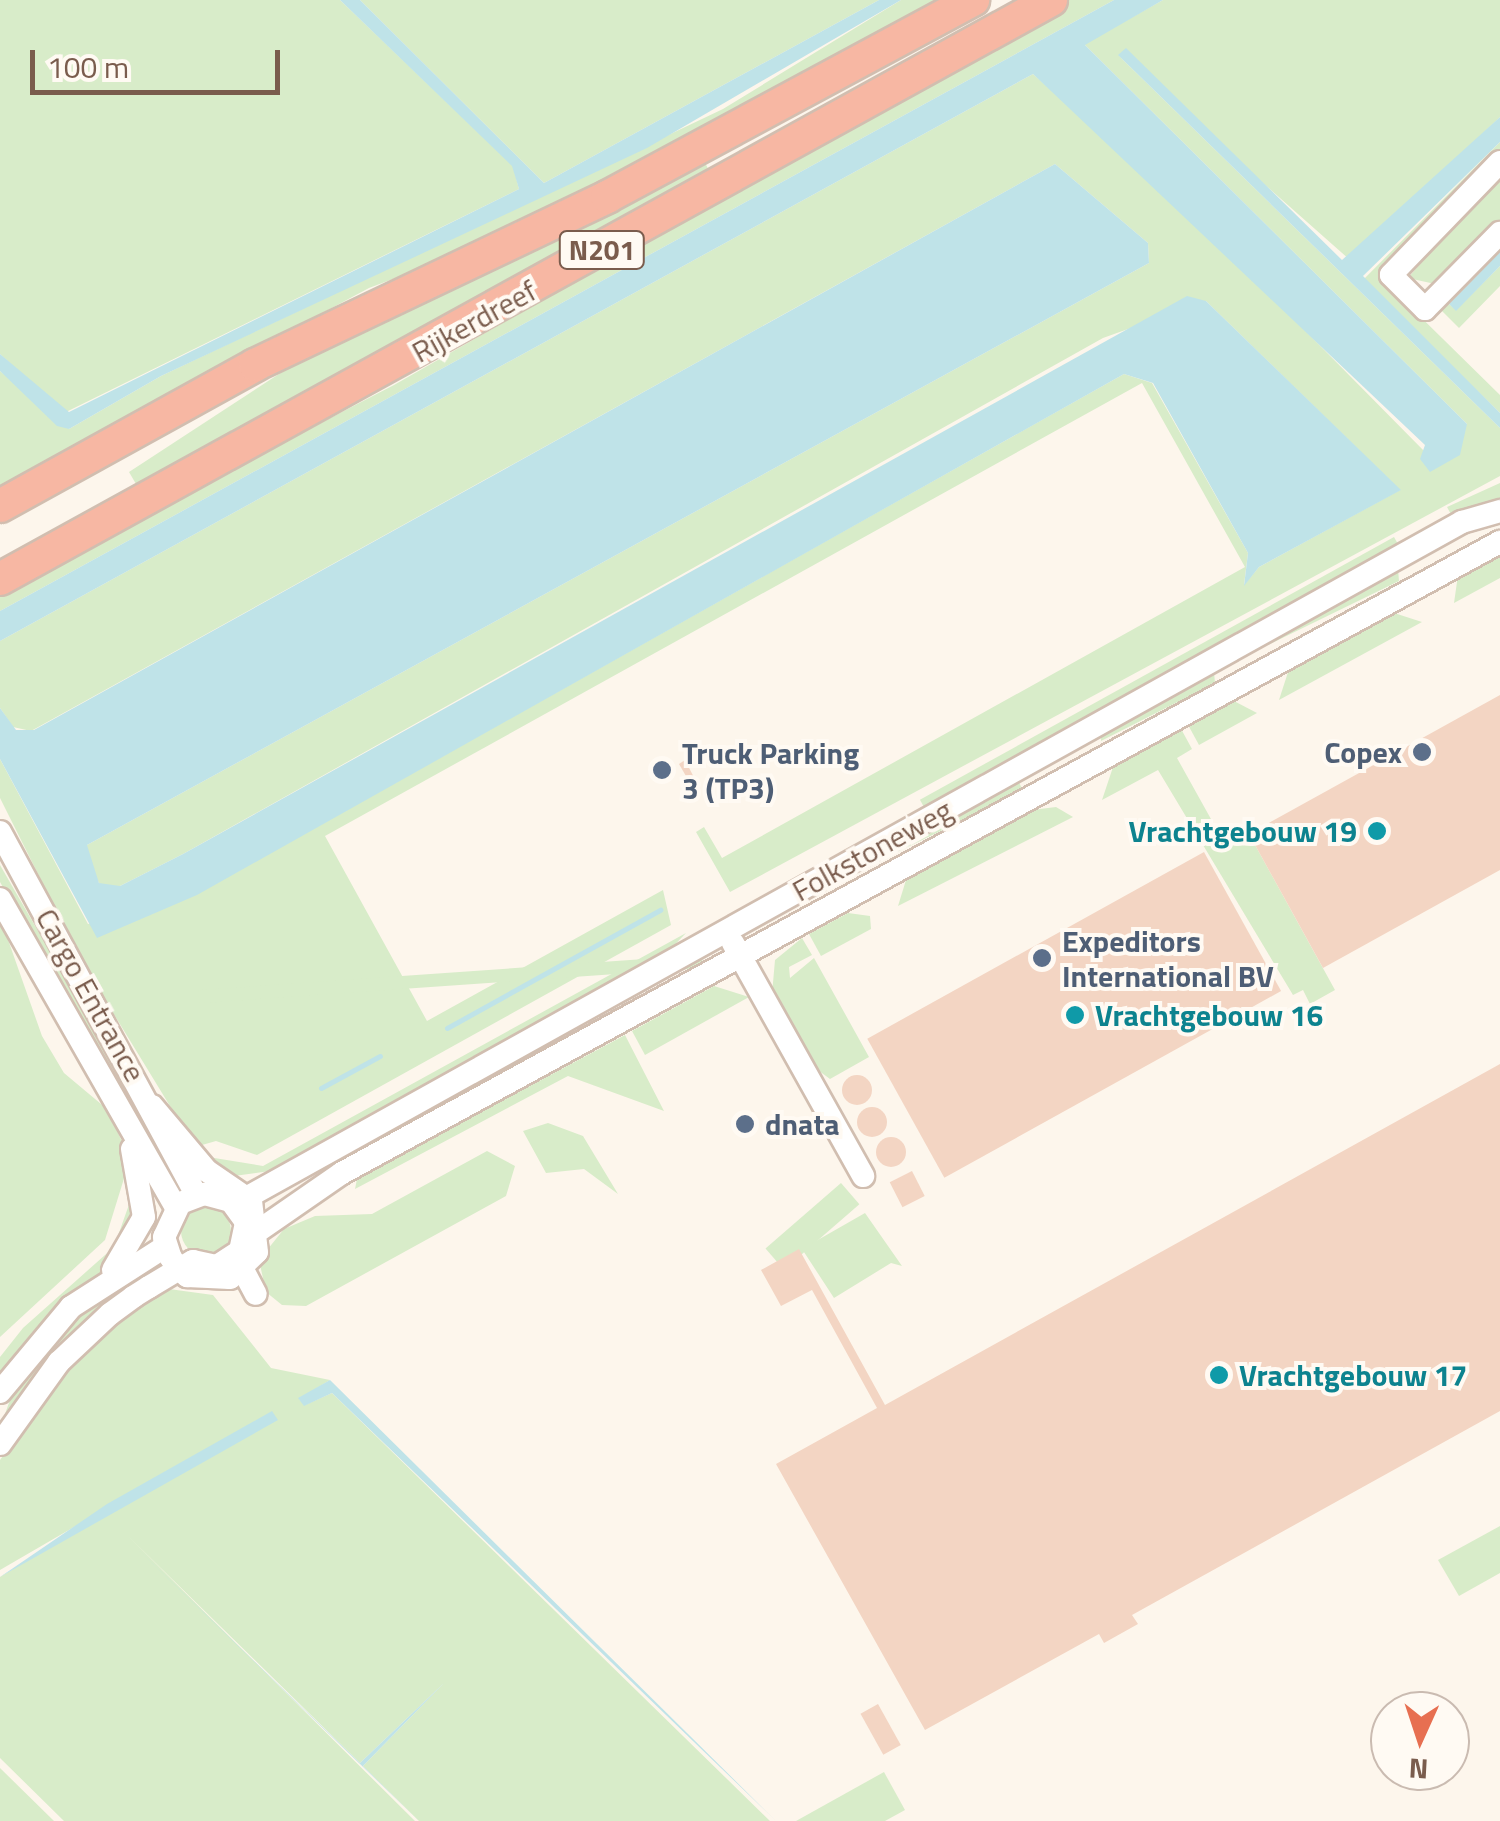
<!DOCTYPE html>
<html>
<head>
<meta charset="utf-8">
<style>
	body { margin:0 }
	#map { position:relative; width:1500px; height:1821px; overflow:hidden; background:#fdf6ec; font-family:"Titillium Web",sans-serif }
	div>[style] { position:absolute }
	.green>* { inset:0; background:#d8ecc9; transform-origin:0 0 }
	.round { border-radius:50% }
	.water>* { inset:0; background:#bfe3e8 }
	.stream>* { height:5px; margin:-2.5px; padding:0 2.5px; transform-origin:2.5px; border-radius:2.5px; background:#bfe3e8 }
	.building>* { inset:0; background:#f3d5c3; transform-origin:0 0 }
	.roads { filter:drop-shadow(2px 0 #d1beb0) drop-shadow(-2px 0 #d1beb0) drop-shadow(0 2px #d1beb0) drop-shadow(0 -2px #d1beb0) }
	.minor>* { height:22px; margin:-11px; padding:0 11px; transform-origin:11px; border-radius:11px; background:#fff }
	.highway>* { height:32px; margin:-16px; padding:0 16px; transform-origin:16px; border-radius:16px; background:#f7b7a3 }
	.dots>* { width:28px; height:28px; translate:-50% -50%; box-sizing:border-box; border:5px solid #fffaf3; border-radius:50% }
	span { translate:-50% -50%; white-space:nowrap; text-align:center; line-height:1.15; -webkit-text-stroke:8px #fffaf3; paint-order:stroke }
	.shield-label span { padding:2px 8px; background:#fffaf3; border:2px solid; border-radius:8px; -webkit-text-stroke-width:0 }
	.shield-label { font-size:28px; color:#7a5c4d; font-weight:700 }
	.street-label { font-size:30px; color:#7a5c4d }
	.service-label { font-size:30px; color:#4e5e75; font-weight:700 }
	.right { translate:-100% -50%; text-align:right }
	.left { translate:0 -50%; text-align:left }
	.culture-label { font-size:30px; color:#0d838f; font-weight:700 }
	.north { position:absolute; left:1370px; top:1691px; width:100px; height:100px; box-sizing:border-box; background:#fffaf3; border:2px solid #cabbb1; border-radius:50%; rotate:183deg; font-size:28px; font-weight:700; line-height:40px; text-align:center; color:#7a5c4d }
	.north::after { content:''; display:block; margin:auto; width:35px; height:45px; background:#e76f51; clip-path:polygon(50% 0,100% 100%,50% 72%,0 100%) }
	.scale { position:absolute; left:30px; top:50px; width:250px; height:45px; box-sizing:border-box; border:5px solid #7a5c4d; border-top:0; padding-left:12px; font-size:30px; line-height:35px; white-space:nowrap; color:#7a5c4d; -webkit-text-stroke:8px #fffaf3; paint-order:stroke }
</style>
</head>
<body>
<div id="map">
	<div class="green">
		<i style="clip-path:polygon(0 0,340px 0,513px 166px,519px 189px,64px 413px,0 354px)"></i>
		<i style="clip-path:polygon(360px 0,879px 0,544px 183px)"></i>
		<i style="clip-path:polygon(901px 0,953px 0,483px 245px,369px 288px,0 486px,0 371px,69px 429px,161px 376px,723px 109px)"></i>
		<i style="clip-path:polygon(1069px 0,1114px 0,0 611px,0 589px,394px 385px)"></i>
		<i style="clip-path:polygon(1163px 0,1500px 0,1500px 117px,1350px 260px,1118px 55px,1500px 428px,1500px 476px,730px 892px,696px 832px,704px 827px,722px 858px,1245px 567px,1142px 383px,325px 836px,427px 1021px,663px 890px,671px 925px,257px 1155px,216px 1141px,195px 1147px,82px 962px,0 798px,0 759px,88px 924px,195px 895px,1124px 374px,1152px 383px,1248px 553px,1244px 585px,1259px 567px,1400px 490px,1206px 301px,1103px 338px,183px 854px,120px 886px,101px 886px,85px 860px,87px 845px,1149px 263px,1148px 243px,1055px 164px,31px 731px,13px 727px,0 708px,0 641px,1033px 74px,1191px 215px,1426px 453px,1467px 424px,1084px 44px)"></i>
		<i style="clip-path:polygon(1500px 142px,1500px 156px,1385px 282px,1500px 395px,1500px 413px,1363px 280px)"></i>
		<i style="clip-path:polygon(703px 159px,713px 178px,136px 484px,129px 472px,325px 344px)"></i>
		<i style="clip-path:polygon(1500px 168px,1500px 227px,1435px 284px,1408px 278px)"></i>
		<i style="clip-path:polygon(1500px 239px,1500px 252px,1449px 304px,1456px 310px,1500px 266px,1500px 286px,1459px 328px,1436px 305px)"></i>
		<i style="clip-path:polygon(1500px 483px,1500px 504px,1453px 518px,1447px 507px)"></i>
		<i style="left:1394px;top:537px;width:13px;height:542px;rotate:61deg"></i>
		<i style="clip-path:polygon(1500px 547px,1500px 578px,1454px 603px,1458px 575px)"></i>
		<i style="clip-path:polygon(1398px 569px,1399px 581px,1268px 645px,1268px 642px)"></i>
		<i style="clip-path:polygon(1391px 612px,1422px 622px,1279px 700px,1290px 666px)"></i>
		<i style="clip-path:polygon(1214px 672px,1215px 683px,1101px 741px,1101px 733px)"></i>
		<i style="clip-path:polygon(1232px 700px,1257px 713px,1199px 745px,1187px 723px)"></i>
		<i style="clip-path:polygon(1180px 727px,1192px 749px,1177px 758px,1226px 846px,1249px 834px,1335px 990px,1310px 1004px,1303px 990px,1293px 995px,1158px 770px,1102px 800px,1114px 764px)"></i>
		<i style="clip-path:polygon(1018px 780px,1022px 789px,1009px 798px,889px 856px)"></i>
		<i style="clip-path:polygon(1056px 807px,1073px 817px,898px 906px,906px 880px,1032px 810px)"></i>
		<i style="clip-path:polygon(0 865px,170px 1160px,158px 1167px,0 882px)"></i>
		<i style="clip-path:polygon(848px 913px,870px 916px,871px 929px,821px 956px,809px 934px)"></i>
		<i style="clip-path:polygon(0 917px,42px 1036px,64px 1073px,107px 1109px,130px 1159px,105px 1240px,0 1337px)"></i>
		<i style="clip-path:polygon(686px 933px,662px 958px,270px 1171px,234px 1176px,202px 1156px,263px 1166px)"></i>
		<i style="clip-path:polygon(802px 938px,812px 955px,789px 967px,790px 978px,814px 958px,869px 1057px,830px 1079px,811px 1065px,772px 994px,775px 960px)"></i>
		<i style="left:702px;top:955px;width:13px;height:505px;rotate:86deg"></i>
		<i style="clip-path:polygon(714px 986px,749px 997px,645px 1055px,632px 1031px)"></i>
		<i style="clip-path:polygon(625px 1035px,664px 1111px,568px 1076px,355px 1189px,357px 1179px)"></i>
		<i style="clip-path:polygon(548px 1123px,583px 1136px,618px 1194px,584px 1169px,546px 1173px,523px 1131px)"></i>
		<i style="clip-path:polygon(487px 1151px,515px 1166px,506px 1196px,306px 1306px,282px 1305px,266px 1292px,259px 1260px,284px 1229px,315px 1216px,372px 1214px)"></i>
		<i style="left:841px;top:1183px;width:28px;height:100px;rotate:49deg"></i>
		<i style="clip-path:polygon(132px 1196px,138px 1207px,110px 1263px,0 1379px,0 1357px,23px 1328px,114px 1247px)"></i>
		<i class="round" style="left:181px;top:1206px;width:50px;height:50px"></i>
		<i style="clip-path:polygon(865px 1213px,902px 1266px,891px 1263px,834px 1298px,802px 1249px)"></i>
		<i style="clip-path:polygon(159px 1256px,165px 1267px,77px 1329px,0 1428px,16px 1383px,72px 1318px)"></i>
		<i style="clip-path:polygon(169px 1289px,213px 1295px,271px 1368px,330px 1380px,299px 1399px,305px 1405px,332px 1393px,770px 1821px,419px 1821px,363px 1766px,444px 1683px,360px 1763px,127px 1535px,415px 1821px,64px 1821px,0 1758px,0 1577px,272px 1412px,0 1570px,0 1460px,61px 1374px,116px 1320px)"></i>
		<i style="clip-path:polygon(1500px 1526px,1500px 1573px,1459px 1596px,1438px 1560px)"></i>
		<i style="clip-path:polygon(0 1768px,54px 1821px,0 1821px)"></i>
		<i style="clip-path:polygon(884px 1772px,905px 1810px,885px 1821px,796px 1821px)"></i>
	</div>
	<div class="water">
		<i style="clip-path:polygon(340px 0,360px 0,544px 183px,879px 0,901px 0,647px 148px,161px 376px,69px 429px,57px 426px,0 371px,0 354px,69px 412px,519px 189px,512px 166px)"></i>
		<i style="clip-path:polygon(1114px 0,1163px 0,1085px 45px,1467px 424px,1460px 455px,1430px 472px,1420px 459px,1425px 445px,1033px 74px,0 641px,0 611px)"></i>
		<i style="clip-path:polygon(1126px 48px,1342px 260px,1500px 117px,1500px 142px,1363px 276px,1500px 413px,1500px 428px,1118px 55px)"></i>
		<i style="clip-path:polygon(1055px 164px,1148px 243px,1149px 263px,87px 845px,99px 883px,120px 886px,183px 854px,1187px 296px,1206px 301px,1401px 490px,1259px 567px,1244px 586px,1248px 553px,1153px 383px,1124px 374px,197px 895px,97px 938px,0 759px,0 708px,16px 730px,34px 730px)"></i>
		<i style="clip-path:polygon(1500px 252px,1500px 266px,1456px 311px,1449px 304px)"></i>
		<i style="clip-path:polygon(330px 1380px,776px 1821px,332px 1393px,304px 1406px,298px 1398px)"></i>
		<i style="clip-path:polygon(272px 1411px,278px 1420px,0 1577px,107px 1504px)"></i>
		<i style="clip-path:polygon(125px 1537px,360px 1763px,444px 1683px,363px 1766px,419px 1821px)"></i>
	</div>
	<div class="stream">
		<i style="left:447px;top:1028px;width:244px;rotate:-29deg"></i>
		<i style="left:321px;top:1088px;width:67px;rotate:-28.5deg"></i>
	</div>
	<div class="building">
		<i style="clip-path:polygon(1500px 695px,1500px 870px,1323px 968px,1249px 834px)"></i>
		<i style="clip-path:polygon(685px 760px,699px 787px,694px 790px,679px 764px)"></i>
		<i style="left:1204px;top:852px;width:159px;height:385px;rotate:61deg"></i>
		<i style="clip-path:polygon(1500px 1064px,1500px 1411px,1132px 1615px,1138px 1624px,1104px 1643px,1099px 1634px,925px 1730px,776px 1464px,877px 1408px,812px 1290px,781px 1306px,761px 1270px,799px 1249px,885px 1405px)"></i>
		<i class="round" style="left:842px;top:1075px;width:30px;height:30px"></i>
		<i class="round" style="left:857px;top:1107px;width:30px;height:30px"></i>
		<i class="round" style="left:876px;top:1137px;width:30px;height:30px"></i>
		<i style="left:912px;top:1171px;width:28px;height:25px;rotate:63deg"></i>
		<i style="left:878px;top:1704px;width:47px;height:20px;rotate:61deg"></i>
	</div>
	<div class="roads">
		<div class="minor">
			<i style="left:1500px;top:162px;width:157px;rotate:134deg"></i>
			<i style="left:1391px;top:275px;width:48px;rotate:45deg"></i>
			<i style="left:1425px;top:309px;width:107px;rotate:-45.4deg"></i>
			<i style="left:0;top:832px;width:413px;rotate:61.6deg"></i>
			<i style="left:0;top:899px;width:355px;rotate:60.3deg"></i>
			<i style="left:733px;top:943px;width:267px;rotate:60.8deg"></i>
			<i style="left:235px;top:1204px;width:1404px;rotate:-29.07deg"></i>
			<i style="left:1462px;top:522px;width:40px;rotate:-16deg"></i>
			<i style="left:261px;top:1229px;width:98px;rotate:-34.7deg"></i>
			<i style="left:342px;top:1173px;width:1319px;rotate:-28.59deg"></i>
			<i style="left:113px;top:1270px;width:61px;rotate:-59.7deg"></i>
			<i style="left:144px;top:1217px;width:69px;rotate:-100deg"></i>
			<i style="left:243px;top:1270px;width:27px;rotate:62deg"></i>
			<i style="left:0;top:1392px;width:111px;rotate:-50.1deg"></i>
			<i style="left:71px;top:1307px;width:113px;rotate:-32.7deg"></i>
			<i style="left:0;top:1444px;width:101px;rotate:-54.3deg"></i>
			<i style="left:59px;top:1362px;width:70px;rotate:-43.3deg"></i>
			<i style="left:110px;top:1314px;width:29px;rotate:-36deg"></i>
			<i style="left:133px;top:1297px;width:19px;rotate:-32deg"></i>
			<i style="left:149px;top:1287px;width:35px;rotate:-31deg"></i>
			<i style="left:179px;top:1269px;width:16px;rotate:-30deg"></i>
			<i style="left:193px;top:1261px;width:25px;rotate:12deg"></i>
			<i style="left:217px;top:1266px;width:27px;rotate:-33deg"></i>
			<i style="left:240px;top:1251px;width:30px;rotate:-78deg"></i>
			<i style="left:246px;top:1222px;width:26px;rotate:-126deg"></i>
			<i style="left:231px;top:1201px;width:28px;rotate:-165deg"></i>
			<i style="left:204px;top:1194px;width:26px;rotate:159deg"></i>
			<i style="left:180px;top:1203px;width:38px;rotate:115deg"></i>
			<i style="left:164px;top:1237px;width:22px;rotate:72deg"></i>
			<i style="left:171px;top:1258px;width:14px;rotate:54deg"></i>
			<i style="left:179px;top:1269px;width:11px;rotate:41deg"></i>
			<i style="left:187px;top:1276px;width:43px;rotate:2.7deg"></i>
			<i style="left:230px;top:1278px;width:37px;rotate:-44deg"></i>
			<i style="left:257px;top:1252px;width:51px;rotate:-96.7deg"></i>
			<i style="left:251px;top:1201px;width:53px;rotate:-145.7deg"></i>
			<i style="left:207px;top:1171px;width:85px;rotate:-130.2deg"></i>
		</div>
		<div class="highway">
			<i style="left:0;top:506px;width:291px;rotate:-28.9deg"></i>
			<i style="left:255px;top:365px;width:390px;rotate:-25.5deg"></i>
			<i style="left:607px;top:197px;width:416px;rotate:-28.3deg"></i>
			<i style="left:0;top:579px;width:1200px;rotate:-28.85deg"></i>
		</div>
	</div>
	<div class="dots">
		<i style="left:1422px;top:752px;background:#5c6f8a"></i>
		<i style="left:662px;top:770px;background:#5c6f8a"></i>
		<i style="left:1377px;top:831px;background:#0f9aa8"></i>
		<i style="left:1042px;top:958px;background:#5c6f8a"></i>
		<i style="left:1075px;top:1015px;background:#0f9aa8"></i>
		<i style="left:745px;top:1124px;background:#5c6f8a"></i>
		<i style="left:1219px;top:1375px;background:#0f9aa8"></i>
	</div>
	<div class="shield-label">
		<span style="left:602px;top:250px">N201</span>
	</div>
	<div class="street-label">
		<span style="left:474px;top:321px;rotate:-29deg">Rijkerdreef</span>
		<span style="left:872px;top:850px;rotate:-29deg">Folkstoneweg</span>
		<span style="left:91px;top:995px;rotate:61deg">Cargo Entrance</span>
	</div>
	<div class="service-label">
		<span class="right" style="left:1402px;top:752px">Copex</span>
		<span class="left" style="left:682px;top:770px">Truck Parking<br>3 (TP3)</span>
		<span class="left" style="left:1062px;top:958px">Expeditors<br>International BV</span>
		<span class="left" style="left:765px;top:1124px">dnata</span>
	</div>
	<div class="culture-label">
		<span class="right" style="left:1357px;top:831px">Vrachtgebouw 19</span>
		<span class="left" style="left:1095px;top:1015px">Vrachtgebouw 16</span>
		<span class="left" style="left:1239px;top:1375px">Vrachtgebouw 17</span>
	</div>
	<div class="north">N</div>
	<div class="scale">100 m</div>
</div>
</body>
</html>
